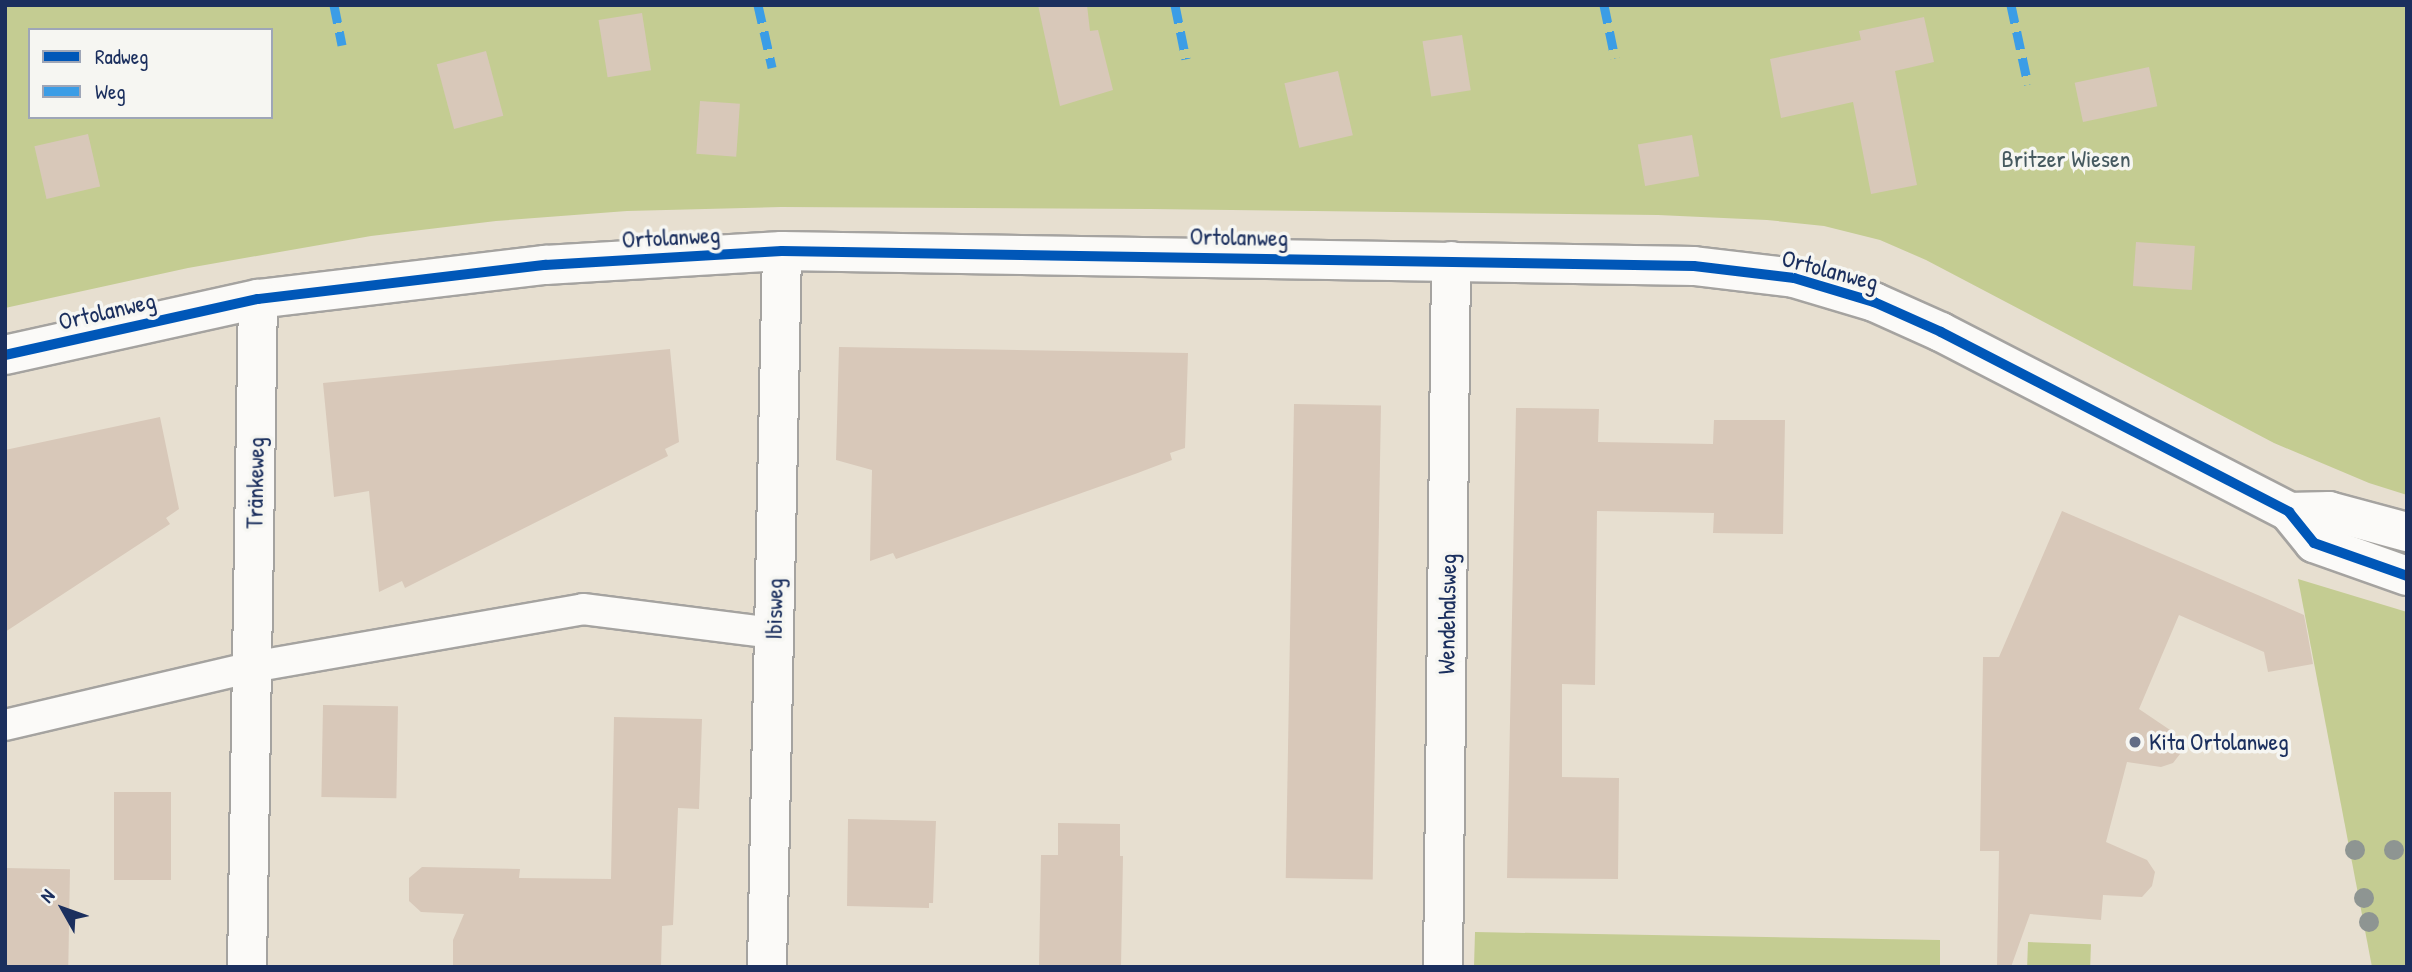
<!DOCTYPE html>
<html>
<head>
<meta charset="utf-8">
<style>
	body { margin:0 }
	#map { position:relative; width:2412px; height:972px; overflow:hidden; background:#e7dfd0; font-family:"Patrick Hand",sans-serif }
	div>[style] { position:absolute }
	.green>* { inset:0; background:#c4cc92; transform-origin:0 0 }
	.building>* { inset:0; background:#d8c8b9; transform-origin:0 0 }
	.roads { filter:drop-shadow(2px 0 #a5a3a0) drop-shadow(-2px 0 #a5a3a0) drop-shadow(0 2px #a5a3a0) drop-shadow(0 -2px #a5a3a0) }
	.service>* { height:30px; margin:-15px; padding:0 15px; transform-origin:15px; border-radius:15px; background:#fbfaf8 }
	.minor>* { height:38px; margin:-19px; padding:0 19px; transform-origin:19px; border-radius:19px; background:#fbfaf8 }
	.quiet>* { height:9px; margin-top:-4.5px; transform-origin:0; background:repeating-linear-gradient(90deg,#3b9de6 0 18px,transparent 0 27px) }
	.cycleway>* { height:10px; margin:-5px; padding:0 5px; transform-origin:5px; border-radius:5px; background:#0057b8 }
	.trees>* { width:20px; height:20px; margin:-10px; border-radius:50%; background:#8e9592 }
	.dots>* { width:19px; height:19px; translate:-50% -50%; box-sizing:border-box; border:4px solid #f6f6f2; border-radius:50% }
	span { translate:-50% -50%; white-space:nowrap; text-align:center; line-height:1.15; -webkit-text-stroke:7px #f6f6f2; paint-order:stroke }
	.park-label { font-size:24px; color:#45595f }
	.street-label { font-size:24px; color:#1b2f5e }
	.poi-label { font-size:24px; color:#1b2f5e }
	.left { translate:0 -50%; text-align:left }
	.frame { position:absolute; inset:0; border:7px solid #1b2f5e; pointer-events:none }
	.legend { position:absolute; left:28px; top:28px; width:245px; height:91px; box-sizing:border-box; background:#f6f6f2; border:2px solid #9ea6b7; margin:0; padding:9px 12px; list-style:none; font-size:21px; color:#1b2f5e }
	.legend li { display:flex; align-items:center; gap:14px; height:35px }
	.legend b { width:35px; border:2px solid #9ea6b7 }
	.north { position:absolute; left:28px; top:874px; width:70px; height:70px; -webkit-text-stroke:5px #f6f6f2; paint-order:stroke; rotate:310deg; font-size:19px; font-weight:700; line-height:28px; text-align:center; color:#1b2f5e }
	.north::after { content:''; display:block; margin:auto; width:24px; height:32px; background:#1b2f5e; clip-path:polygon(50% 0,100% 100%,50% 72%,0 100%) }
</style>
</head>
<body>
<div id="map">
	<div class="green">
		<i style="clip-path:polygon(evenodd,5px 5px,2407px 5px,2407px 495px,2369px 483px,2274px 443px,1926px 260px,1880px 240px,1824px 226px,1767px 220px,1658px 215px,1150px 209px,781px 207px,627px 211px,496px 221px,371px 236px,188px 268px,5px 308px,5px 5px,30px 30px,271px 30px,271px 117px,30px 117px,30px 30px)"></i>
		<i style="clip-path:polygon(2298px 579px,2407px 612px,2407px 967px,2372px 967px)"></i>
		<i style="clip-path:polygon(1475px 932px,1940px 940px,1940px 967px,1474px 967px)"></i>
		<i style="left:2028px;top:942px;width:63px;height:25px;rotate:2deg"></i>
	</div>
	<div class="building">
		<i style="clip-path:polygon(1038px 5px,1087px 5px,1090px 31px,1098px 30px,1113px 90px,1060px 106px)"></i>
		<i style="left:642px;top:13px;width:58px;height:44px;rotate:81deg"></i>
		<i style="clip-path:polygon(1924px 17px,1934px 62px,1895px 71px,1917px 185px,1871px 194px,1853px 102px,1781px 118px,1770px 59px,1861px 40px,1859px 31px)"></i>
		<i style="left:1462px;top:35px;width:56px;height:40px;rotate:81deg"></i>
		<i style="left:486px;top:51px;width:67px;height:51px;rotate:75deg"></i>
		<i style="left:2149px;top:67px;width:40px;height:76px;rotate:78deg"></i>
		<i style="left:1338px;top:71px;width:66px;height:55px;rotate:77deg"></i>
		<i style="left:700px;top:101px;width:40px;height:53px;rotate:4deg"></i>
		<i style="left:88px;top:134px;width:54px;height:55px;rotate:77deg"></i>
		<i style="left:1692px;top:135px;width:42px;height:55px;rotate:80deg"></i>
		<i style="left:2136px;top:242px;width:59px;height:44px;rotate:4deg"></i>
		<i style="clip-path:polygon(839px 347px,1188px 353px,1185px 448px,1170px 453px,1172px 460px,1135px 474px,896px 559px,893px 553px,870px 561px,872px 470px,836px 460px)"></i>
		<i style="clip-path:polygon(670px 349px,679px 442px,665px 449px,668px 456px,405px 588px,402px 581px,379px 592px,369px 491px,334px 497px,323px 383px)"></i>
		<i style="left:1294px;top:404px;width:87px;height:474px;rotate:1deg"></i>
		<i style="clip-path:polygon(1516px 408px,1599px 409px,1598px 442px,1713px 444px,1714px 420px,1785px 420px,1783px 534px,1713px 533px,1714px 513px,1597px 511px,1595px 685px,1562px 684px,1562px 777px,1619px 778px,1618px 879px,1507px 878px)"></i>
		<i style="clip-path:polygon(160px 417px,179px 509px,166px 518px,170px 524px,5px 632px,5px 450px)"></i>
		<i style="clip-path:polygon(2062px 511px,2304px 615px,2313px 664px,2268px 672px,2264px 652px,2179px 615px,2139px 709px,2176px 734px,2180px 754px,2173px 763px,2161px 767px,2127px 762px,2106px 842px,2147px 860px,2155px 872px,2152px 886px,2142px 897px,2103px 895px,2101px 920px,2030px 914px,2011px 967px,1997px 967px,1999px 851px,1980px 851px,1983px 657px,1999px 657px)"></i>
		<i style="left:323px;top:705px;width:75px;height:92px;rotate:1deg"></i>
		<i style="clip-path:polygon(614px 717px,702px 719px,699px 809px,678px 808px,673px 925px,662px 926px,661px 967px,453px 967px,453px 940px,464px 914px,421px 912px,409px 901px,409px 878px,422px 867px,520px 869px,519px 878px,611px 879px)"></i>
		<i style="left:171px;top:792px;width:88px;height:57px;rotate:90deg"></i>
		<i style="clip-path:polygon(848px 819px,936px 821px,933px 903px,929px 903px,929px 908px,847px 906px)"></i>
		<i style="clip-path:polygon(1058px 823px,1120px 824px,1120px 856px,1123px 856px,1121px 967px,1039px 967px,1041px 855px,1058px 855px)"></i>
		<i style="left:5px;top:868px;width:65px;height:99px;rotate:1deg"></i>
	</div>
	<div class="roads">
		<div class="service">
			<i style="left:5px;top:725px;width:254px;rotate:-13.2deg"></i>
			<i style="left:252px;top:667px;width:336px;rotate:-9.9deg"></i>
			<i style="left:583px;top:609px;width:193px;rotate:7.2deg"></i>
		</div>
		<div class="minor">
			<i style="left:5px;top:355px;width:259px;rotate:-12.5deg"></i>
			<i style="left:258px;top:299px;width:289px;rotate:-6.8deg"></i>
			<i style="left:545px;top:265px;width:237px;rotate:-3.4deg"></i>
			<i style="left:782px;top:251px;width:912px;rotate:0.94deg"></i>
			<i style="left:1694px;top:266px;width:101px;rotate:6.8deg"></i>
			<i style="left:1794px;top:278px;width:84px;rotate:16.7deg"></i>
			<i style="left:1874px;top:302px;width:73px;rotate:24.1deg"></i>
			<i style="left:1941px;top:332px;width:392px;rotate:27.3deg"></i>
			<i style="left:2289px;top:512px;width:40px;rotate:51deg"></i>
			<i style="left:2314px;top:543px;width:99px;rotate:19.5deg"></i>
			<i style="left:2289px;top:512px;width:40px;rotate:-1.4deg"></i>
			<i style="left:2329px;top:511px;width:81px;rotate:15.1deg"></i>
			<i style="left:247px;top:967px;width:668px;rotate:-89.06deg"></i>
			<i style="left:767px;top:967px;width:716px;rotate:-88.8deg"></i>
			<i style="left:1443px;top:967px;width:706px;rotate:-89.35deg"></i>
		</div>
	</div>
	<div class="quiet">
		<i style="left:334px;top:5px;width:41px;rotate:78.7deg"></i>
		<i style="left:758px;top:5px;width:64px;rotate:77.3deg"></i>
		<i style="left:1175px;top:5px;width:55px;rotate:78.5deg"></i>
		<i style="left:1604px;top:5px;width:54px;rotate:78.3deg"></i>
		<i style="left:2011px;top:5px;width:81px;rotate:77.9deg"></i>
	</div>
	<div class="cycleway">
		<i style="left:5px;top:355px;width:259px;rotate:-12.5deg"></i>
		<i style="left:258px;top:299px;width:289px;rotate:-6.8deg"></i>
		<i style="left:545px;top:265px;width:237px;rotate:-3.4deg"></i>
		<i style="left:782px;top:251px;width:912px;rotate:0.94deg"></i>
		<i style="left:1694px;top:266px;width:101px;rotate:6.8deg"></i>
		<i style="left:1794px;top:278px;width:84px;rotate:16.7deg"></i>
		<i style="left:1874px;top:302px;width:73px;rotate:24.1deg"></i>
		<i style="left:1941px;top:332px;width:392px;rotate:27.3deg"></i>
		<i style="left:2289px;top:512px;width:40px;rotate:51deg"></i>
		<i style="left:2314px;top:543px;width:99px;rotate:19.5deg"></i>
	</div>
	<div class="trees">
		<i style="left:2355px;top:850px"></i>
		<i style="left:2394px;top:850px"></i>
		<i style="left:2364px;top:898px"></i>
		<i style="left:2369px;top:922px"></i>
	</div>
	<div class="dots">
		<i style="left:2135px;top:742px;background:#626d86"></i>
	</div>
	<div class="park-label">
		<span style="left:2066px;top:159px">Britzer Wiesen</span>
	</div>
	<div class="street-label">
		<span style="left:671px;top:237px;rotate:-3deg">Ortolanweg</span>
		<span style="left:1239px;top:237px;rotate:1deg">Ortolanweg</span>
		<span style="left:1830px;top:270px;rotate:15deg">Ortolanweg</span>
		<span style="left:107px;top:311px;rotate:-13deg">Ortolanweg</span>
		<span style="left:255px;top:483px;rotate:-89deg">Tränkeweg</span>
		<span style="left:774px;top:609px;rotate:-89deg">Ibisweg</span>
		<span style="left:1447px;top:614px;rotate:-89deg">Wendehalsweg</span>
	</div>
	<div class="poi-label">
		<span class="left" style="left:2149px;top:742px">Kita Ortolanweg</span>
	</div>
	<div class="frame"></div>
	<ul class="legend">
	<li><b style="height:9px;background:#0057b8"></b>Radweg</li>
	<li><b style="height:9px;background:#3b9de6"></b>Weg</li>
	</ul>
	<div class="north">N</div>
</div>
</body>
</html>
